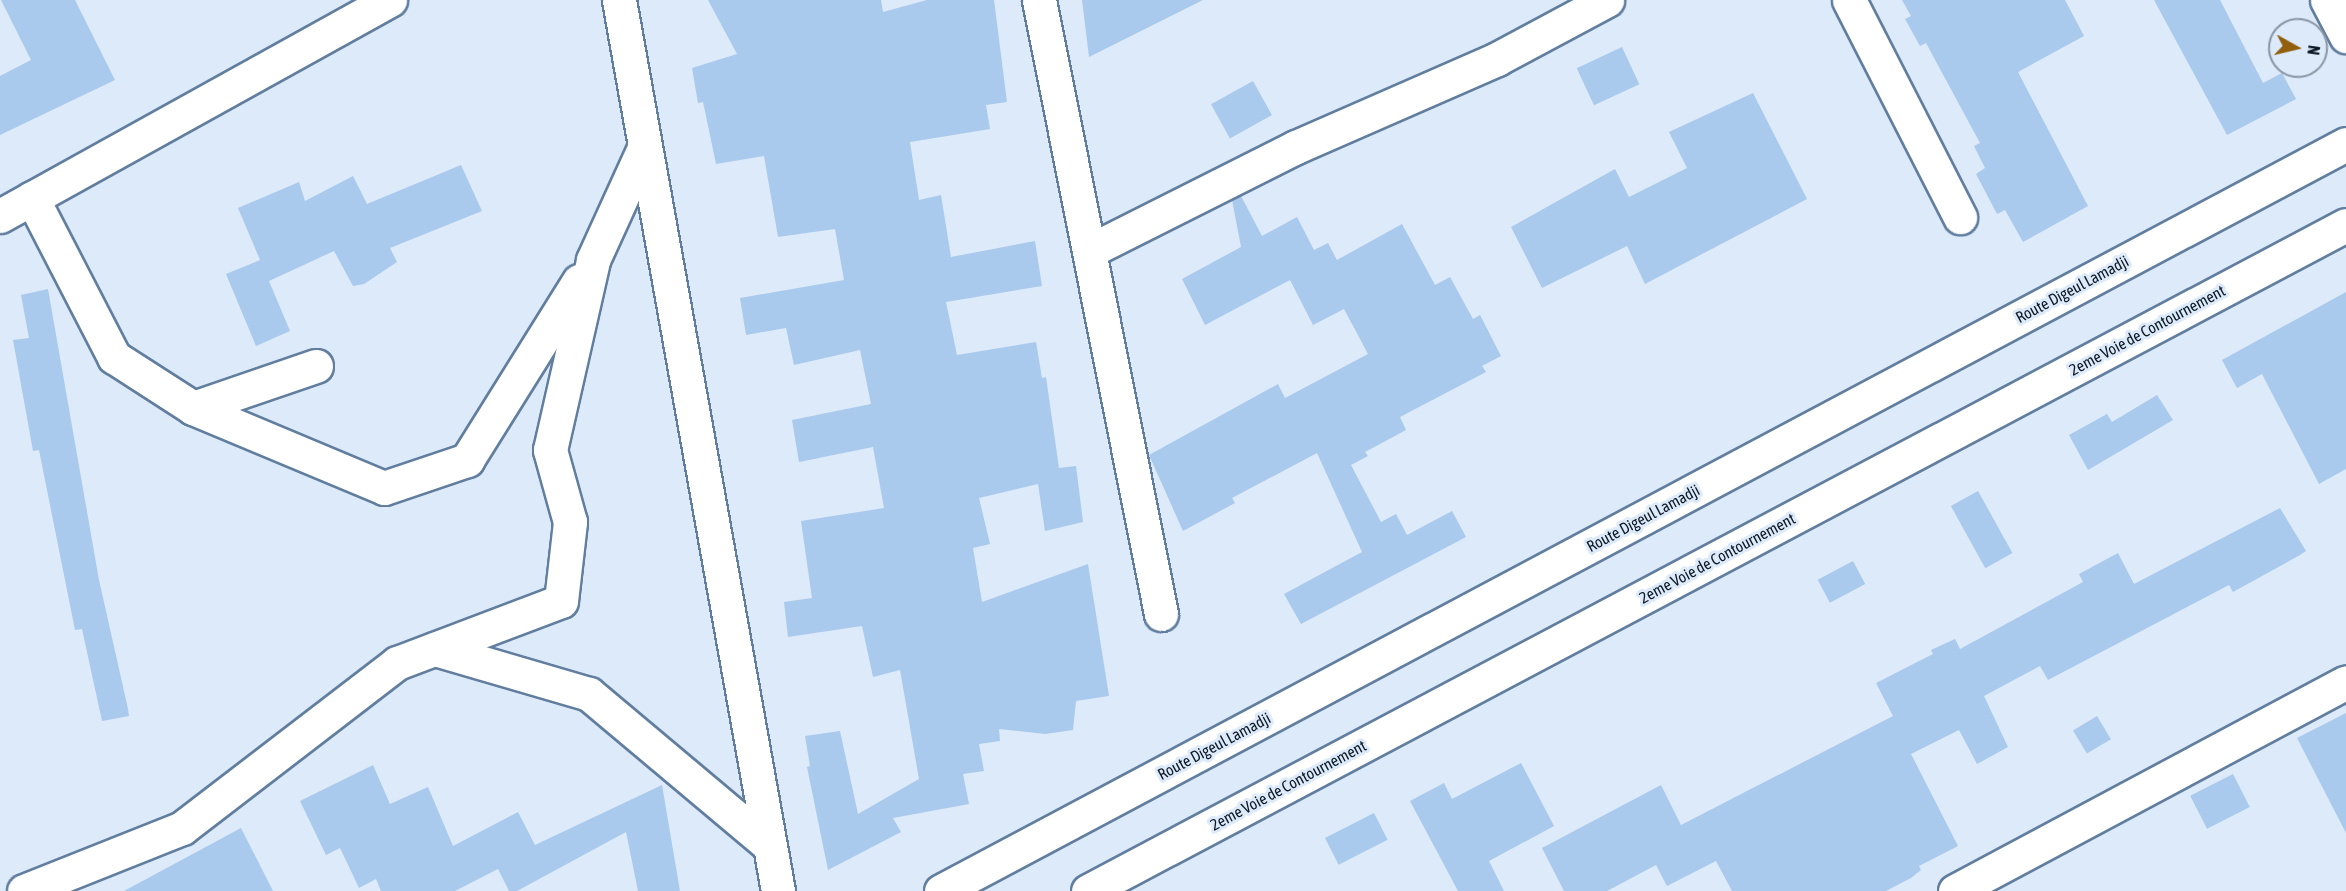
<!DOCTYPE html>
<html>
<head>
<meta charset="utf-8">
<style>
	body { margin:0 }
	#map { position:relative; width:2346px; height:891px; overflow:hidden; background:#ddeaf9; font-family:"Asap Condensed",sans-serif }
	div>[style] { position:absolute }
	.building>* { inset:0; background:#a9c9ed; transform-origin:0 0 }
	.roads { filter:drop-shadow(2px 0 #617e9f) drop-shadow(-2px 0 #617e9f) drop-shadow(0 2px #617e9f) drop-shadow(0 -2px #617e9f) }
	.street>* { height:33px; margin:-16.5px; padding:0 16.5px; transform-origin:16.5px; border-radius:16.5px; background:#fff }
	.secondary>* { height:33px; margin:-16.5px; padding:0 16.5px; transform-origin:16.5px; border-radius:16.5px; background:#fff }
	span { translate:-50% -50%; white-space:nowrap; text-align:center; line-height:1.15; -webkit-text-stroke:6px #ddeaf9; paint-order:stroke }
	.street-label { font-size:16px; color:#0c1724 }
	.north { position:absolute; left:2268px; top:18px; width:60px; height:60px; box-sizing:border-box; background:#ddeaf9; border:2px solid #8996a4; border-radius:50%; rotate:98deg; font-size:16px; font-weight:700; line-height:24px; text-align:center; color:#0c1724 }
	.north::after { content:''; display:block; margin:auto; width:21px; height:27px; background:#915f0e; clip-path:polygon(50% 0,100% 100%,50% 72%,0 100%) }
</style>
</head>
<body>
<div id="map">
	<div class="building">
		<i style="clip-path:polygon(1px 0,75px 0,115px 80px,0 135px,0 76px,31px 60px)"></i>
		<i style="clip-path:polygon(708px 0,881px 0,883px 12px,927px 0,994px 0,1007px 102px,986px 105px,990px 129px,910px 142px,919px 200px,941px 195px,951px 257px,1035px 241px,1042px 286px,946px 302px,957px 355px,1036px 342px,1042px 378px,1046px 377px,1059px 468px,1076px 466px,1083px 522px,1045px 531px,1038px 484px,979px 498px,990px 544px,973px 548px,982px 602px,1088px 564px,1109px 696px,1076px 701px,1073px 730px,1045px 734px,999px 729px,1000px 741px,979px 744px,984px 771px,963px 774px,969px 804px,893px 818px,901px 832px,828px 870px,807px 767px,810px 766px,805px 736px,840px 731px,858px 814px,919px 779px,900px 670px,873px 677px,862px 626px,788px 637px,784px 602px,812px 598px,801px 521px,884px 508px,873px 447px,799px 462px,792px 420px,871px 404px,860px 350px,794px 365px,786px 328px,746px 335px,740px 298px,844px 280px,835px 229px,778px 237px,764px 156px,716px 164px,703px 102px,698px 103px,692px 68px,737px 54px)"></i>
		<i style="clip-path:polygon(1082px 0,1203px 0,1089px 57px)"></i>
		<i style="clip-path:polygon(1902px 0,2065px 0,2084px 36px,2018px 72px,2088px 206px,2023px 242px,2005px 210px,1997px 214px,1976px 174px,1985px 168px,1974px 146px,1980px 143px,1926px 43px,1920px 46px,1905px 19px,1911px 16px)"></i>
		<i style="clip-path:polygon(2154px 0,2220px 0,2263px 83px,2282px 73px,2296px 99px,2227px 135px)"></i>
		<i style="left:1622px;top:47px;width:41px;height:50px;rotate:65deg"></i>
		<i style="left:1253px;top:81px;width:39px;height:48px;rotate:61deg"></i>
		<i style="clip-path:polygon(1753px 93px,1807px 199px,1645px 284px,1627px 246px,1542px 288px,1511px 227px,1615px 169px,1629px 197px,1687px 168px,1669px 132px)"></i>
		<i style="clip-path:polygon(461px 165px,482px 211px,390px 248px,397px 262px,364px 284px,353px 286px,334px 251px,269px 281px,290px 331px,256px 346px,226px 274px,260px 260px,268px 279px,238px 208px,299px 182px,305px 201px,353px 176px,367px 204px)"></i>
		<i style="clip-path:polygon(1241px 196px,1262px 236px,1297px 217px,1314px 250px,1328px 243px,1337px 260px,1402px 224px,1435px 285px,1450px 277px,1473px 319px,1480px 315px,1501px 356px,1482px 366px,1486px 372px,1400px 417px,1406px 430px,1365px 452px,1368px 456px,1351px 465px,1381px 522px,1396px 514px,1407px 535px,1452px 511px,1466px 537px,1301px 624px,1284px 594px,1362px 552px,1317px 453px,1232px 498px,1235px 503px,1183px 531px,1149px 455px,1278px 384px,1285px 398px,1368px 354px,1344px 309px,1313px 325px,1290px 280px,1205px 325px,1182px 279px,1241px 247px,1232px 200px)"></i>
		<i style="clip-path:polygon(48px 289px,99px 580px,128px 709px,129px 716px,102px 721px,82px 629px,75px 630px,39px 450px,33px 451px,13px 340px,29px 338px,21px 295px)"></i>
		<i style="clip-path:polygon(2346px 292px,2346px 469px,2319px 484px,2262px 374px,2237px 388px,2222px 360px)"></i>
		<i style="clip-path:polygon(2157px 395px,2173px 420px,2088px 470px,2069px 435px,2107px 414px,2112px 422px)"></i>
		<i style="left:1978px;top:491px;width:71px;height:31px;rotate:61deg"></i>
		<i style="clip-path:polygon(2280px 508px,2306px 551px,2300px 555px,2233px 592px,2229px 585px,2048px 680px,2040px 666px,1984px 696px,2008px 747px,1977px 764px,1959px 730px,1911px 754px,1958px 846px,1919px 866px,1921px 870px,1911px 878px,1886px 891px,1732px 891px,1716px 861px,1667px 886px,1656px 865px,1607px 891px,1564px 891px,1542px 848px,1661px 785px,1681px 825px,1893px 716px,1876px 683px,1933px 654px,1931px 650px,1955px 639px,1960px 649px,2083px 582px,2079px 574px,2118px 553px,2134px 584px)"></i>
		<i style="left:1853px;top:561px;width:26px;height:40px;rotate:62deg"></i>
		<i style="clip-path:polygon(2346px 713px,2346px 833px,2297px 738px)"></i>
		<i style="left:2097px;top:716px;width:27px;height:28px;rotate:59deg"></i>
		<i style="clip-path:polygon(1521px 763px,1554px 826px,1489px 861px,1504px 891px,1458px 891px,1410px 801px,1444px 783px,1452px 799px)"></i>
		<i style="clip-path:polygon(373px 765px,390px 804px,428px 787px,453px 846px,518px 812px,535px 845px,662px 785px,680px 891px,638px 891px,626px 832px,517px 891px,509px 891px,498px 869px,455px 891px,381px 891px,376px 879px,359px 888px,340px 848px,326px 855px,300px 801px)"></i>
		<i style="left:2233px;top:774px;width:37px;height:48px;rotate:63deg"></i>
		<i style="left:1374px;top:813px;width:30px;height:55px;rotate:63deg"></i>
		<i style="clip-path:polygon(241px 828px,273px 891px,124px 891px)"></i>
	</div>
	<div class="roads">
		<div class="street">
			<i style="left:619px;top:0;width:905px;rotate:79.88deg"></i>
			<i style="left:1039px;top:0;width:626px;rotate:78.76deg"></i>
			<i style="left:1849px;top:0;width:244px;rotate:62.9deg"></i>
			<i style="left:2327px;top:0;width:41px;rotate:62.2deg"></i>
			<i style="left:32px;top:198px;width:179px;rotate:62.7deg"></i>
			<i style="left:114px;top:357px;width:94px;rotate:32.8deg"></i>
			<i style="left:193px;top:408px;width:130px;rotate:-18.9deg"></i>
			<i style="left:0;top:216px;width:446px;rotate:-29deg"></i>
			<i style="left:1091px;top:250px;width:229px;rotate:-26.7deg"></i>
			<i style="left:1296px;top:147px;width:219px;rotate:-23.6deg"></i>
			<i style="left:1497px;top:59px;width:125px;rotate:-28.2deg"></i>
			<i style="left:193px;top:408px;width:207px;rotate:22.7deg"></i>
			<i style="left:384px;top:488px;width:88px;rotate:-18.6deg"></i>
			<i style="left:467px;top:460px;width:211px;rotate:-58deg"></i>
			<i style="left:435px;top:649px;width:160px;rotate:16.3deg"></i>
			<i style="left:589px;top:694px;width:234px;rotate:40deg"></i>
			<i style="left:24px;top:891px;width:170px;rotate:-21.7deg"></i>
			<i style="left:182px;top:828px;width:271px;rotate:-37.5deg"></i>
			<i style="left:397px;top:663px;width:175px;rotate:-20.7deg"></i>
			<i style="left:561px;top:601px;width:80px;rotate:-83.5deg"></i>
			<i style="left:570px;top:522px;width:75px;rotate:-105.5deg"></i>
			<i style="left:550px;top:450px;width:195px;rotate:-77.2deg"></i>
			<i style="left:593px;top:260px;width:123px;rotate:-65.5deg"></i>
			<i style="left:1955px;top:891px;width:443px;rotate:-28.1deg"></i>
		</div>
		<div class="secondary">
			<i style="left:941px;top:891px;width:1591px;rotate:-28deg"></i>
			<i style="left:1088px;top:891px;width:1423px;rotate:-27.9deg"></i>
		</div>
	</div>
	<div class="street-label">
		<span style="left:2072px;top:289px;rotate:-28deg">Route Digeul Lamadji</span>
		<span style="left:2147px;top:330px;rotate:-28deg">2eme Voie de Contournement</span>
		<span style="left:1643px;top:518px;rotate:-28deg">Route Digeul Lamadji</span>
		<span style="left:1717px;top:558px;rotate:-28deg">2eme Voie de Contournement</span>
		<span style="left:1214px;top:746px;rotate:-28deg">Route Digeul Lamadji</span>
		<span style="left:1288px;top:785px;rotate:-28deg">2eme Voie de Contournement</span>
	</div>
	<div class="north">N</div>
</div>
</body>
</html>
